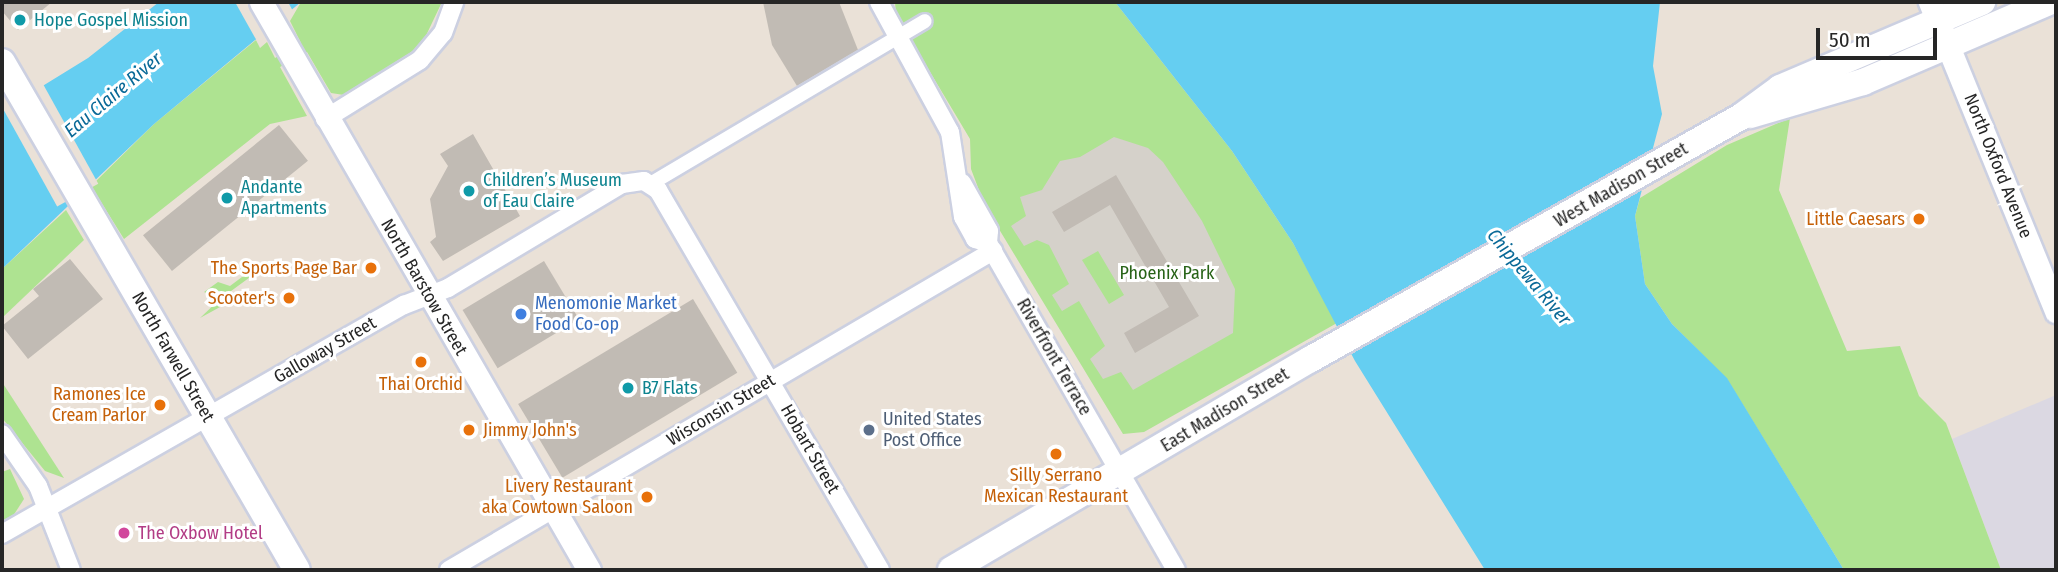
<!DOCTYPE html>
<html>
<head>
<meta charset="utf-8">
<style>
	body { margin:0 }
	#map { position:relative; width:2058px; height:572px; overflow:hidden; background:#eae1d7; font-family:"Fira Sans Condensed",sans-serif }
	div>[style] { position:absolute }
	.industrial>* { inset:0; background:#dbd8e2 }
	.green>* { inset:0; background:#aee391 }
	.plaza>* { inset:0; background:#d5d1ca }
	.water>* { inset:0; background:#65cef1 }
	.pier>* { inset:0; background:#eae1d7; transform-origin:0 0 }
	.building>* { inset:0; background:#c1bbb4; transform-origin:0 0 }
	.roads { filter:drop-shadow(2px 0 #ccd0e1) drop-shadow(-2px 0 #ccd0e1) drop-shadow(0 2px #ccd0e1) drop-shadow(0 -2px #ccd0e1) }
	.pedestrian>* { height:14px; margin:-7px; padding:0 7px; transform-origin:7px; border-radius:7px; background:#fff }
	.minor>* { height:18px; margin:-9px; padding:0 9px; transform-origin:9px; border-radius:9px; background:#fff }
	.tertiary>* { height:23px; margin:-11.5px; padding:0 11.5px; transform-origin:11.5px; border-radius:11.5px; background:#fff }
	.secondary>* { height:26px; margin:-13px; padding:0 13px; transform-origin:13px; border-radius:13px; background:#fff }
	.dots>* { width:19px; height:19px; translate:-50% -50%; box-sizing:border-box; border:4px solid #fff; border-radius:50% }
	span { translate:-50% -50%; white-space:nowrap; text-align:center; line-height:1.15; -webkit-text-stroke:6px #fff; paint-order:stroke }
	.culture-label { font-size:18px; color:#0d838f }
	.left { translate:0 -50%; text-align:left }
	.street-label { font-size:18px; color:#262626 }
	.food-label { font-size:18px; color:#c56008 }
	.right { translate:-100% -50%; text-align:right }
	.park-label { font-size:18px; color:#286317 }
	.shop-label { font-size:18px; color:#366cbe }
	.service-label { font-size:18px; color:#4e5e75 }
	.hotel-label { font-size:18px; color:#b23c85 }
	.water-label { font-size:19px; color:#096997; font-style:italic }
	.frame { position:absolute; inset:0; border:4px solid #262626; pointer-events:none }
	.scale { position:absolute; left:1816px; top:28px; width:121px; height:32px; box-sizing:border-box; border:4px solid #262626; border-top:0; padding-left:9px; font-size:21px; line-height:24px; white-space:nowrap; color:#262626; -webkit-text-stroke:5px #fff; paint-order:stroke }
</style>
</head>
<body>
<div id="map">
	<div class="industrial">
		<i style="clip-path:polygon(2056px 395px,2056px 570px,2001px 570px,1952px 439px)"></i>
	</div>
	<div class="green">
		<i style="clip-path:polygon(301px 2px,442px 2px,421px 46px,344px 95px,331px 93px,307px 52px,280px 67px,307px 116px,270px 124px,124px 239px,91px 186px,154px 124px,256px 40px,260px 48px,267px 42px,275px 58px,301px 43px,290px 21px)"></i>
		<i style="clip-path:polygon(895px 2px,1115px 2px,1232px 151px,1293px 243px,1337px 323px,1144px 432px,1123px 434px,985px 206px,971px 169px,970px 139px,896px 15px)"></i>
		<i style="clip-path:polygon(1790px 118px,1779px 190px,1847px 351px,1900px 346px,1919px 396px,1946px 423px,2001px 570px,1844px 570px,1727px 379px,1672px 324px,1645px 284px,1635px 216px,1640px 198px,1727px 145px)"></i>
		<i style="clip-path:polygon(66px 210px,84px 240px,2px 318px,2px 269px)"></i>
		<i style="clip-path:polygon(254px 268px,257px 272px,227px 294px,231px 301px,200px 318px,220px 299px,204px 292px,218px 282px,230px 286px)"></i>
		<i style="clip-path:polygon(2px 382px,64px 478px,45px 471px,2px 418px)"></i>
		<i style="clip-path:polygon(10px 469px,24px 499px,13px 516px,2px 521px,2px 472px)"></i>
	</div>
	<div class="plaza">
		<i style="clip-path:polygon(evenodd,1114px 137px,1148px 148px,1163px 162px,1202px 221px,1235px 289px,1233px 333px,1133px 390px,1121px 372px,1103px 379px,1090px 359px,1105px 346px,1079px 301px,1062px 311px,1052px 295px,1069px 284px,1049px 245px,1037px 240px,1024px 246px,1011px 226px,1026px 216px,1020px 197px,1042px 190px,1060px 161px,1080px 157px,1114px 137px,1098px 251px,1124px 295px,1109px 304px,1082px 260px,1098px 251px)"></i>
	</div>
	<div class="water">
		<i style="clip-path:polygon(159px 2px,301px 2px,154px 124px,2px 269px,2px 111px,88px 58px)"></i>
		<i style="clip-path:polygon(1115px 2px,1660px 2px,1653px 66px,1662px 114px,1635px 216px,1645px 284px,1672px 324px,1727px 378px,1844px 570px,1485px 570px,1355px 361px,1293px 243px,1232px 151px)"></i>
	</div>
	<div class="pier">
		<i style="clip-path:polygon(235px 2px,288px 2px,294px 13px,258px 43px)"></i>
		<i style="left:43px;top:84px;width:114px;height:47px;rotate:61deg"></i>
	</div>
	<div class="building">
		<i style="clip-path:polygon(2px 2px,52px 2px,18px 30px,2px 11px)"></i>
		<i style="clip-path:polygon(763px 2px,839px 2px,858px 50px,797px 86px,772px 45px)"></i>
		<i style="left:279px;top:125px;width:46px;height:175px;rotate:51deg"></i>
		<i style="clip-path:polygon(473px 134px,520px 216px,443px 261px,430px 242px,436px 237px,430px 199px,448px 166px,440px 154px)"></i>
		<i style="clip-path:polygon(1116px 175px,1199px 316px,1135px 353px,1124px 333px,1169px 307px,1110px 205px,1064px 232px,1052px 212px)"></i>
		<i style="clip-path:polygon(70px 259px,103px 299px,28px 359px,2px 326px,39px 296px,33px 289px)"></i>
		<i style="left:544px;top:261px;width:68px;height:95px;rotate:59deg"></i>
		<i style="left:693px;top:299px;width:86px;height:204px;rotate:59deg"></i>
	</div>
	<div class="roads">
		<div class="pedestrian">
			<i style="left:652px;top:183px;width:317px;rotate:-30.7deg"></i>
		</div>
		<div class="minor">
			<i style="left:879px;top:2px;width:148px;rotate:61.4deg"></i>
			<i style="left:950px;top:132px;width:86px;rotate:81.3deg"></i>
			<i style="left:963px;top:217px;width:25px;rotate:61deg"></i>
			<i style="left:975px;top:239px;width:14px;rotate:17deg"></i>
			<i style="left:325px;top:119px;width:112px;rotate:-31.8deg"></i>
			<i style="left:420px;top:60px;width:35px;rotate:-50deg"></i>
			<i style="left:443px;top:33px;width:33px;rotate:-70deg"></i>
			<i style="left:962px;top:183px;width:55px;rotate:60.6deg"></i>
			<i style="left:989px;top:231px;width:12px;rotate:95deg"></i>
			<i style="left:988px;top:243px;width:377px;rotate:60.1deg"></i>
			<i style="left:2px;top:434px;width:63px;rotate:55.3deg"></i>
			<i style="left:38px;top:486px;width:90px;rotate:68.6deg"></i>
			<i style="left:2px;top:534px;width:463px;rotate:-29.7deg"></i>
			<i style="left:404px;top:305px;width:47px;rotate:-21.1deg"></i>
			<i style="left:448px;top:288px;width:203px;rotate:-30.9deg"></i>
			<i style="left:622px;top:184px;width:22px;rotate:-8deg"></i>
			<i style="left:644px;top:181px;width:17px;rotate:33deg"></i>
			<i style="left:658px;top:190px;width:440px;rotate:59.7deg"></i>
			<i style="left:449px;top:570px;width:631px;rotate:-30.39deg"></i>
		</div>
		<div class="tertiary">
			<i style="left:261px;top:2px;width:656px;rotate:60deg"></i>
			<i style="left:1930px;top:2px;width:334px;rotate:67.8deg"></i>
		</div>
		<div class="secondary">
			<i style="left:2px;top:62px;width:587px;rotate:59.86deg"></i>
			<i style="left:1750px;top:115px;width:118px;rotate:-16.3deg"></i>
			<i style="left:1863px;top:82px;width:202px;rotate:-23.3deg"></i>
			<i style="left:951px;top:570px;width:417px;rotate:-30.4deg"></i>
			<i style="left:1311px;top:359px;width:495px;rotate:-29.4deg"></i>
			<i style="left:1742px;top:116px;width:47px;rotate:-36.4deg"></i>
			<i style="left:1780px;top:88px;width:220px;rotate:-23.1deg"></i>
		</div>
	</div>
	<div class="dots">
		<i style="left:20px;top:20px;background:#0f9aa8"></i>
		<i style="left:469px;top:191px;background:#0f9aa8"></i>
		<i style="left:227px;top:198px;background:#0f9aa8"></i>
		<i style="left:1919px;top:219px;background:#e8710a"></i>
		<i style="left:371px;top:268px;background:#e8710a"></i>
		<i style="left:289px;top:298px;background:#e8710a"></i>
		<i style="left:521px;top:314px;background:#3f7fe0"></i>
		<i style="left:421px;top:362px;background:#e8710a"></i>
		<i style="left:628px;top:388px;background:#0f9aa8"></i>
		<i style="left:160px;top:405px;background:#e8710a"></i>
		<i style="left:469px;top:430px;background:#e8710a"></i>
		<i style="left:869px;top:430px;background:#5c6f8a"></i>
		<i style="left:1056px;top:454px;background:#e8710a"></i>
		<i style="left:647px;top:497px;background:#e8710a"></i>
		<i style="left:124px;top:533px;background:#d1479c"></i>
	</div>
	<div class="culture-label">
		<span class="left" style="left:34px;top:20px">Hope Gospel Mission</span>
		<span class="left" style="left:483px;top:191px">Children’s Museum<br>of Eau Claire</span>
		<span class="left" style="left:241px;top:198px">Andante<br>Apartments</span>
		<span class="left" style="left:642px;top:388px">B7 Flats</span>
	</div>
	<div class="street-label">
		<span style="left:1998px;top:166px;rotate:68deg">North Oxford Avenue</span>
		<span style="left:1621px;top:185px;rotate:-30deg">West Madison Street</span>
		<span style="left:424px;top:287px;rotate:60deg">North Barstow Street</span>
		<span style="left:325px;top:350px;rotate:-30deg">Galloway Street</span>
		<span style="left:173px;top:357px;rotate:60deg">North Farwell Street</span>
		<span style="left:1054px;top:357px;rotate:60deg">Riverfront Terrace</span>
		<span style="left:721px;top:410px;rotate:-31deg">Wisconsin Street</span>
		<span style="left:1225px;top:410px;rotate:-31deg">East Madison Street</span>
		<span style="left:810px;top:449px;rotate:60deg">Hobart Street</span>
	</div>
	<div class="food-label">
		<span class="right" style="left:1905px;top:219px">Little Caesars</span>
		<span class="right" style="left:357px;top:268px">The Sports Page Bar</span>
		<span class="right" style="left:275px;top:298px">Scooter's</span>
		<span style="left:421px;top:384px">Thai Orchid</span>
		<span class="right" style="left:146px;top:405px">Ramones Ice<br>Cream Parlor</span>
		<span class="left" style="left:483px;top:430px">Jimmy John's</span>
		<span style="left:1056px;top:486px">Silly Serrano<br>Mexican Restaurant</span>
		<span class="right" style="left:633px;top:497px">Livery Restaurant<br>aka Cowtown Saloon</span>
	</div>
	<div class="park-label">
		<span style="left:1167px;top:273px">Phoenix Park</span>
	</div>
	<div class="shop-label">
		<span class="left" style="left:535px;top:314px">Menomonie Market<br>Food Co-op</span>
	</div>
	<div class="service-label">
		<span class="left" style="left:883px;top:430px">United States<br>Post Office</span>
	</div>
	<div class="hotel-label">
		<span class="left" style="left:138px;top:533px">The Oxbow Hotel</span>
	</div>
	<div class="water-label">
		<span style="left:113px;top:95px;rotate:-40deg">Eau Claire River</span>
		<span style="left:1529px;top:277px;rotate:50deg">Chippewa River</span>
	</div>
	<div class="frame"></div>
	<div class="scale">50 m</div>
</div>
</body>
</html>
